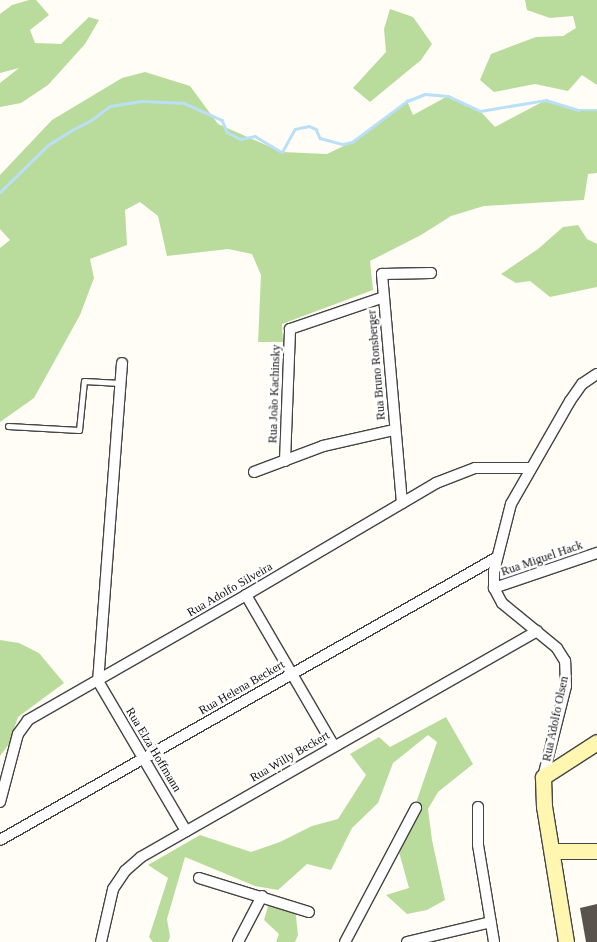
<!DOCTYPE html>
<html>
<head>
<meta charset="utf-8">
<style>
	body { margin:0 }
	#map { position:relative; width:597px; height:942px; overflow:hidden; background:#fffdf5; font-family:"Times New Roman",serif }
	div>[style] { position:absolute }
	.forest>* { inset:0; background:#b9dc9c }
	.stream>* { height:2.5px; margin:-1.25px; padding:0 1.25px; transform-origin:1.25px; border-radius:1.25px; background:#b9e0f7 }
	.building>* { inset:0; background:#5a524d }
	.roads { filter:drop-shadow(1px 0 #444) drop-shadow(-1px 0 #444) drop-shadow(0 1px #444) drop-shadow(0 -1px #444) }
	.lane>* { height:5px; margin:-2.5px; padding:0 2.5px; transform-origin:2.5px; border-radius:2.5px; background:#fff }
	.street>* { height:10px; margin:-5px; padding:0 5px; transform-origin:5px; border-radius:5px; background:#fff }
	.secondary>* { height:15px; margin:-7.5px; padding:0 7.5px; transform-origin:7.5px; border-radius:7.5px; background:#fff6b0 }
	span { translate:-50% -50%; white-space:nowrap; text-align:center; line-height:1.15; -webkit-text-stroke:5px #fff; paint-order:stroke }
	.street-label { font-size:12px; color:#111 }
</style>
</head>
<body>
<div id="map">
	<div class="forest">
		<i style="clip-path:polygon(29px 0,36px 0,49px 15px,30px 30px,35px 43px,61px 44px,89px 17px,99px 20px,85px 44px,48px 85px,21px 103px,0 107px,0 83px,19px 68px,0 73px,0 14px,12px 5px)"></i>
		<i style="clip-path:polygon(525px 0,597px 0,597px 85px,582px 75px,568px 91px,535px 84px,494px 92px,480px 80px,491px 54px,536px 37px,563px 36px,576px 28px,573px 16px,550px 18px,527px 10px)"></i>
		<i style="clip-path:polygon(390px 9px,413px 17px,432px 44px,421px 60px,370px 102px,353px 88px,386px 52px,384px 29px)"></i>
		<i style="clip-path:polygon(145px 72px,190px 86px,218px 124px,282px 152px,327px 154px,352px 142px,407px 101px,413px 115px,448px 96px,480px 111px,495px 127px,546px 100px,579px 110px,597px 110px,597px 173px,588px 174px,584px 200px,484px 206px,451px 216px,421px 235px,370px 261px,373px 290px,282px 324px,283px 342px,258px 342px,261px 275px,252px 254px,228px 249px,167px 256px,158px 216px,140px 202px,125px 210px,127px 245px,90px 259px,94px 278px,80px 315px,34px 398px,0 422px,0 248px,10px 240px,0 229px,0 175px,52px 120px,122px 78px)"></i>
		<i style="clip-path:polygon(578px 225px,587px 239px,597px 244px,597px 287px,550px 297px,530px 281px,516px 283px,501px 274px,538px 249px,563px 227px)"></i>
		<i style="clip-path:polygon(0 640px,19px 643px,39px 653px,64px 683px,18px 717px,9px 744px,0 756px)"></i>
		<i style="clip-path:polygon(446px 717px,473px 764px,438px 792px,428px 809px,432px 840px,445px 900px,427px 910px,407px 914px,386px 895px,409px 888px,399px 852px,437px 742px,428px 735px,393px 763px,378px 803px,352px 828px,331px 870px,307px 864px,278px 890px,255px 886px,185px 857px,167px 919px,170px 937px,168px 942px,153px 942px,149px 937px,168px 878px,148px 865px,200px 835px,251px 852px,280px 842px,312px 826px,338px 819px,366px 775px,350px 754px,379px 737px,390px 747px)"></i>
		<i style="clip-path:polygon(270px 899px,295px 907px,298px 935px,295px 942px,276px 942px,279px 934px,264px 920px)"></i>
	</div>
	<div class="stream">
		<i style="left:0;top:192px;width:67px;rotate:-44.4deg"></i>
		<i style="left:48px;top:145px;width:26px;rotate:-32deg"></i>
		<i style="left:70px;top:131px;width:22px;rotate:-27deg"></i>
		<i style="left:90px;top:121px;width:25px;rotate:-37deg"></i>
		<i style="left:110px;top:106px;width:33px;rotate:-9deg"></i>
		<i style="left:143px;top:101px;width:41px;rotate:2.8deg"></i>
		<i style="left:184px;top:103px;width:42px;rotate:24.1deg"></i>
		<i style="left:222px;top:120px;width:13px;rotate:67deg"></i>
		<i style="left:227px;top:132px;width:16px;rotate:27deg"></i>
		<i style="left:241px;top:139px;width:14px;rotate:-12deg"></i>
		<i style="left:255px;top:136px;width:31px;rotate:31deg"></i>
		<i style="left:282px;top:152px;width:26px;rotate:-61deg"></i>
		<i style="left:295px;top:129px;width:14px;rotate:-12deg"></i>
		<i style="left:309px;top:126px;width:8px;rotate:23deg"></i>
		<i style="left:316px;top:129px;width:10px;rotate:66deg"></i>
		<i style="left:320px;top:138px;width:24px;rotate:15deg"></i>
		<i style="left:343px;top:144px;width:9px;rotate:-13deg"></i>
		<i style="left:352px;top:142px;width:69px;rotate:-36.7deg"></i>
		<i style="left:407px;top:101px;width:19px;rotate:-21deg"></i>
		<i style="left:425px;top:94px;width:23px;rotate:5deg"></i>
		<i style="left:448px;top:96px;width:35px;rotate:25deg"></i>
		<i style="left:480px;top:111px;width:67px;rotate:-9.5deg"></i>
		<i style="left:546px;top:100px;width:34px;rotate:17deg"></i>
		<i style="left:579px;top:110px;width:18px"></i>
	</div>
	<div class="building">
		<i style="clip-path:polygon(597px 904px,597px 942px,586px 942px,580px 908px)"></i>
	</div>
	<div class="roads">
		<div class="lane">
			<i style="left:8px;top:426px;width:71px;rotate:3.2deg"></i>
			<i style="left:79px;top:430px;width:49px;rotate:-84.2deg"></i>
			<i style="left:84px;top:381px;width:36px;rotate:3deg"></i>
		</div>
		<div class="street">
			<i style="left:122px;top:363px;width:319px;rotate:94.3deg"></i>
			<i style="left:98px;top:681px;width:174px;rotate:59.6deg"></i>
			<i style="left:285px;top:461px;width:132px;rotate:-87.8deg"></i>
			<i style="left:290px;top:329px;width:99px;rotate:-18.8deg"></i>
			<i style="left:254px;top:472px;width:74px;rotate:-20.6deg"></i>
			<i style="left:323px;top:446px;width:73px;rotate:-12.7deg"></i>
			<i style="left:402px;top:503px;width:230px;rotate:-95deg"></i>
			<i style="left:382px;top:274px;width:49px;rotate:-1.2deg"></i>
			<i style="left:494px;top:588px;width:109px;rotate:-18.8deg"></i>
			<i style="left:246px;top:595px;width:175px;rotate:59.8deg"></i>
			<i style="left:543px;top:777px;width:94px;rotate:-75.8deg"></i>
			<i style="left:566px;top:686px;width:25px;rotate:-92deg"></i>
			<i style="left:565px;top:661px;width:15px;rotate:-122deg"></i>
			<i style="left:557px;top:648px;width:71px;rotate:-140.7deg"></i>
			<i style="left:502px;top:603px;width:17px;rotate:-118deg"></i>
			<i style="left:494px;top:588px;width:17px;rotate:-90deg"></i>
			<i style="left:494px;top:571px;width:69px;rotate:-75.8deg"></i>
			<i style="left:511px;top:504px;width:119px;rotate:-60.2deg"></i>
			<i style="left:570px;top:401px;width:21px;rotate:-55deg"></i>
			<i style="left:582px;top:384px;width:18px;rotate:-34deg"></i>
			<i style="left:0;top:802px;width:70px;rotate:-75.2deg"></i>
			<i style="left:18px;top:734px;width:17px;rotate:-54deg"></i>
			<i style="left:28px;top:720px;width:251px;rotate:-29.8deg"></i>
			<i style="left:246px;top:595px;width:221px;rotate:-30.5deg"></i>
			<i style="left:436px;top:483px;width:42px;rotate:-21deg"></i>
			<i style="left:475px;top:468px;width:55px"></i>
			<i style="left:478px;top:807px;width:38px;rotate:90deg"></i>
			<i style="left:478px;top:845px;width:98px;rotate:80.6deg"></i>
			<i style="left:0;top:840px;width:571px;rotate:-29.62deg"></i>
			<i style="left:199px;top:878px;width:115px;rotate:17.2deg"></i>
			<i style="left:101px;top:942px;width:54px;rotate:-77.2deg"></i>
			<i style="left:113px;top:889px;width:22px;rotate:-56deg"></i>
			<i style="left:125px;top:871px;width:21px;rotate:-41deg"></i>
			<i style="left:141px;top:857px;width:456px;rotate:-29.7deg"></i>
			<i style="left:238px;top:942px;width:52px;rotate:-62.4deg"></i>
			<i style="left:345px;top:942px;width:152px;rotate:-62.1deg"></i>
			<i style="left:407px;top:942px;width:86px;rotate:-13.4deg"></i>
		</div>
		<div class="secondary">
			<i style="left:552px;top:851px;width:45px"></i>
			<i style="left:566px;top:942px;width:138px;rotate:-99.2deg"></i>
			<i style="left:544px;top:806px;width:29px;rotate:-92deg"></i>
			<i style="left:543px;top:777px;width:64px;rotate:-32.9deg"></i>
		</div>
	</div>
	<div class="street-label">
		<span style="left:377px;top:365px;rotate:-95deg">Rua Bruno Ronsberger</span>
		<span style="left:275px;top:394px;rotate:-88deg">Rua João Kachinsky</span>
		<span style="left:542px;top:559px;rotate:-19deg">Rua Miguel Hack</span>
		<span style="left:230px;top:590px;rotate:-30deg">Rua Adolfo Silveira</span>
		<span style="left:242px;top:688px;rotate:-30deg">Rua Helena Beckert</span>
		<span style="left:556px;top:719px;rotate:-78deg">Rua Adolfo Olsen</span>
		<span style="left:153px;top:750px;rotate:59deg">Rua Elza Hoffmann</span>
		<span style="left:290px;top:757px;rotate:-30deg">Rua Willy Beckert</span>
	</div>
</div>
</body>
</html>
